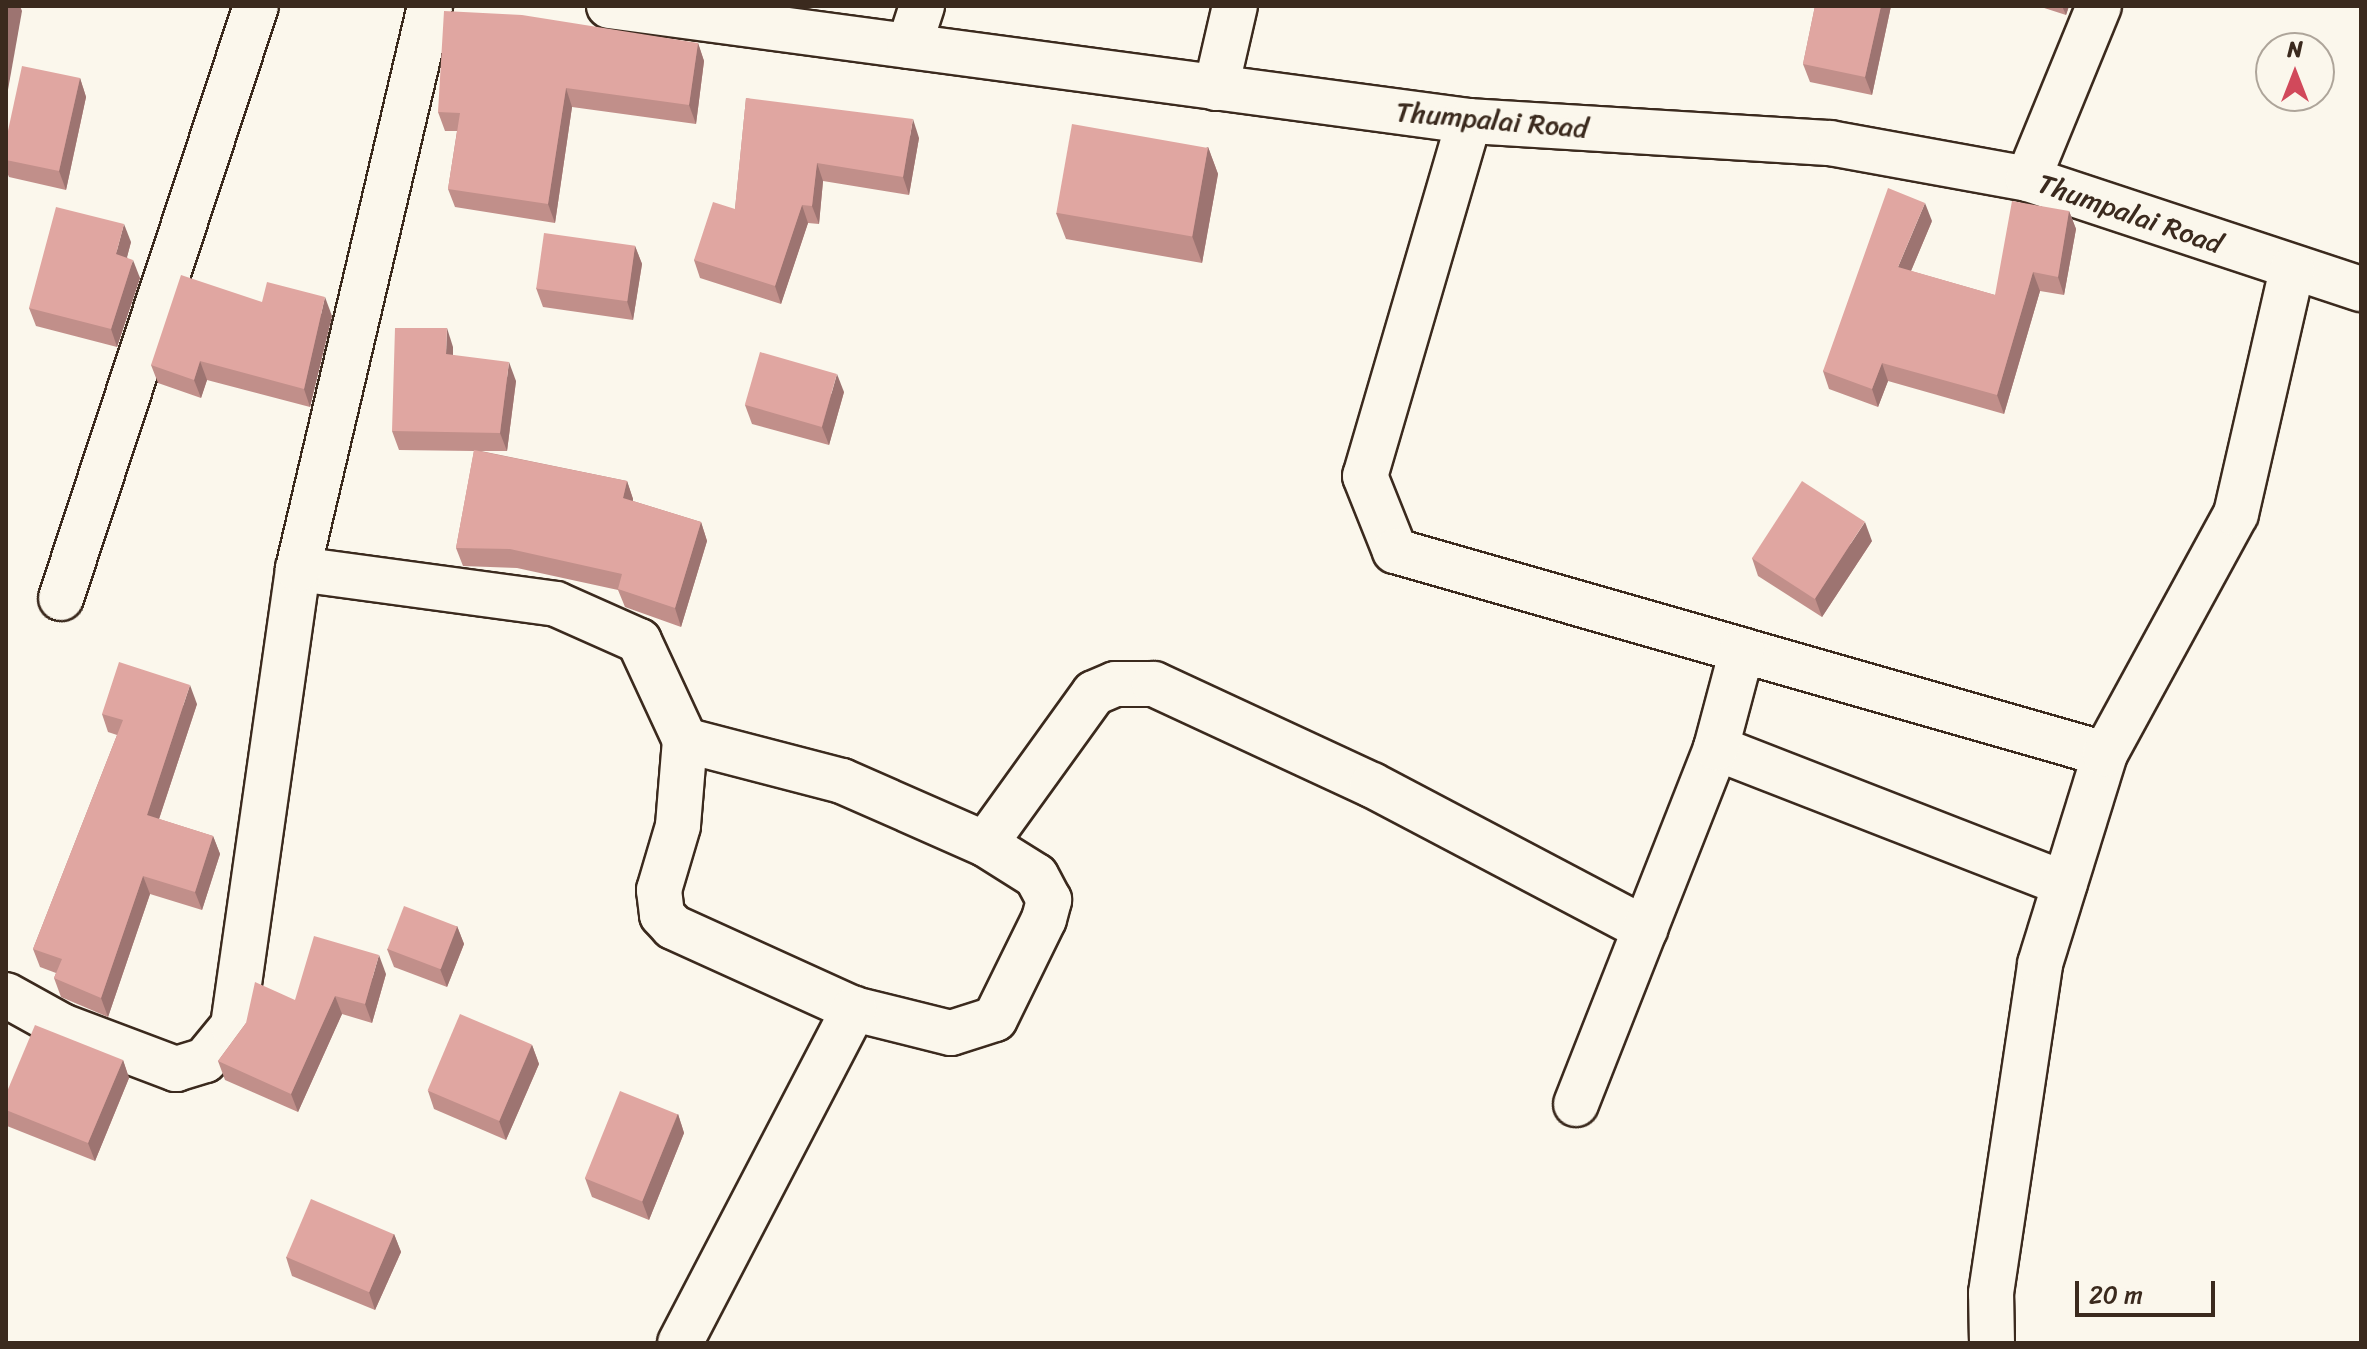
<!DOCTYPE html>
<html>
<head>
<meta charset="utf-8">
<style>
	body { margin:0 }
	#map { position:relative; width:2367px; height:1349px; overflow:hidden; background:#fbf7ec; font-family:Sriracha,sans-serif }
	div>[style] { position:absolute }
	.roads { filter:drop-shadow(2px 0 #3b2a1e) drop-shadow(-2px 0 #3b2a1e) drop-shadow(0 2px #3b2a1e) drop-shadow(0 -2px #3b2a1e) }
	.minor>* { height:44px; margin:-22px; padding:0 22px; transform-origin:22px; border-radius:22px; background:#fbf7ec }
	.wall>* { inset:0; background:#c18f8a }
	.shaded-wall>* { inset:0; background:#9d7471 }
	.building>* { inset:0; background:#e0a6a1; transform-origin:0 0 }
	span { translate:-50% -50%; white-space:nowrap; text-align:center; line-height:1.15; -webkit-text-stroke:8px #fbf7ec; paint-order:stroke }
	.street-label { font-size:28px; color:#3b2a1e }
	.frame { position:absolute; inset:0; border:8px solid #3b2a1e; pointer-events:none }
	.north { position:absolute; left:2255px; top:32px; width:80px; height:80px; box-sizing:border-box; background:#fbf7ec; border:2px solid #aea59a; border-radius:50%; rotate:0deg; font-size:22px; font-weight:700; line-height:32px; text-align:center; color:#3b2a1e }
	.north::after { content:''; display:block; margin:auto; width:28px; height:36px; background:#d1495b; clip-path:polygon(50% 0,100% 100%,50% 72%,0 100%) }
	.scale { position:absolute; left:2075px; top:1281px; width:140px; height:36px; box-sizing:border-box; border:4px solid #3b2a1e; border-top:0; padding-left:10px; font-size:24px; line-height:28px; white-space:nowrap; color:#3b2a1e; -webkit-text-stroke:6px #fbf7ec; paint-order:stroke }
</style>
</head>
<body>
<div id="map">
	<div class="roads">
		<div class="minor">
			<i style="left:609px;top:6px;width:868px;rotate:7.62deg"></i>
			<i style="left:1469px;top:121px;width:362px;rotate:3.5deg"></i>
			<i style="left:1830px;top:143px;width:201px;rotate:10.3deg"></i>
			<i style="left:2028px;top:179px;width:351px;rotate:18.3deg"></i>
			<i style="left:909px;top:46px;width:42px;rotate:-72deg"></i>
			<i style="left:1216px;top:88px;width:84px;rotate:-77deg"></i>
			<i style="left:1469px;top:121px;width:370px;rotate:106.3deg"></i>
			<i style="left:1365px;top:476px;width:81px;rotate:68.2deg"></i>
			<i style="left:1395px;top:551px;width:738px;rotate:15.96deg"></i>
			<i style="left:2028px;top:179px;width:187px;rotate:-67.7deg"></i>
			<i style="left:298px;top:569px;width:260px;rotate:7.7deg"></i>
			<i style="left:556px;top:604px;width:91px;rotate:24deg"></i>
			<i style="left:639px;top:641px;width:109px;rotate:65.1deg"></i>
			<i style="left:685px;top:740px;width:86px;rotate:94.7deg"></i>
			<i style="left:678px;top:826px;width:67px;rotate:106.5deg"></i>
			<i style="left:659px;top:890px;width:25px;rotate:83deg"></i>
			<i style="left:662px;top:915px;width:16px;rotate:47deg"></i>
			<i style="left:673px;top:927px;width:199px;rotate:24.4deg"></i>
			<i style="left:854px;top:1009px;width:100px;rotate:13.9deg"></i>
			<i style="left:951px;top:1033px;width:46px;rotate:-17.7deg"></i>
			<i style="left:995px;top:1019px;width:111px;rotate:-63.9deg"></i>
			<i style="left:1044px;top:919px;width:20px;rotate:-75deg"></i>
			<i style="left:1049px;top:900px;width:27px;rotate:-118deg"></i>
			<i style="left:1036px;top:876px;width:60px;rotate:-147.9deg"></i>
			<i style="left:985px;top:844px;width:156px;rotate:-156.2deg"></i>
			<i style="left:842px;top:781px;width:162px;rotate:-165.4deg"></i>
			<i style="left:61px;top:598px;width:623px;rotate:-71.77deg"></i>
			<i style="left:1716px;top:748px;width:374px;rotate:21.3deg"></i>
			<i style="left:985px;top:844px;width:186px;rotate:-54.2deg"></i>
			<i style="left:1094px;top:693px;width:23px;rotate:-23deg"></i>
			<i style="left:1115px;top:684px;width:39px"></i>
			<i style="left:1154px;top:684px;width:240px;rotate:24.9deg"></i>
			<i style="left:1372px;top:785px;width:309px;rotate:27.8deg"></i>
			<i style="left:6px;top:995px;width:64px;rotate:29deg"></i>
			<i style="left:62px;top:1026px;width:122px;rotate:20.7deg"></i>
			<i style="left:176px;top:1069px;width:30px;rotate:-17deg"></i>
			<i style="left:205px;top:1060px;width:44px;rotate:-50.5deg"></i>
			<i style="left:233px;top:1026px;width:462px;rotate:-81.9deg"></i>
			<i style="left:298px;top:569px;width:578px;rotate:-76.8deg"></i>
			<i style="left:1576px;top:1104px;width:383px;rotate:-68.5deg"></i>
			<i style="left:1716px;top:748px;width:101px;rotate:-75.1deg"></i>
			<i style="left:680px;top:1343px;width:377px;rotate:-62.5deg"></i>
			<i style="left:1992px;top:1343px;width:50px;rotate:-91.1deg"></i>
			<i style="left:1991px;top:1293px;width:333px;rotate:-81.5deg"></i>
			<i style="left:2040px;top:964px;width:220px;rotate:-72.8deg"></i>
			<i style="left:2105px;top:754px;width:273px;rotate:-61.4deg"></i>
			<i style="left:2236px;top:514px;width:251px;rotate:-77.1deg"></i>
		</div>
	</div>
	<div class="wall">
		<i style="clip-path:polygon(1815px 6px,1891px 6px,1872px 95px,1810px 82px,1803px 64px)"></i>
		<i style="clip-path:polygon(2038px 6px,2069px 6px,2066px 15px)"></i>
		<i style="clip-path:polygon(698px 43px,704px 61px,696px 124px,572px 107px,555px 223px,455px 207px,448px 189px,457px 131px,445px 131px,438px 112px)"></i>
		<i style="clip-path:polygon(80px 78px,86px 97px,66px 190px,9px 177px,6px 170px,6px 160px)"></i>
		<i style="clip-path:polygon(746px 98px,919px 138px,909px 195px,823px 181px,819px 224px,808px 223px,781px 304px,700px 278px,694px 260px,735px 209px)"></i>
		<i style="clip-path:polygon(1208px 147px,1218px 174px,1202px 263px,1066px 239px,1056px 213px)"></i>
		<i style="clip-path:polygon(2069px 211px,2076px 229px,2064px 295px,2040px 291px,2004px 414px,1888px 381px,1878px 407px,1829px 389px,1823px 371px,1932px 221px,1911px 271px,1995px 295px)"></i>
		<i style="clip-path:polygon(131px 242px,127px 257px,140px 278px,117px 347px,36px 326px,29px 308px)"></i>
		<i style="clip-path:polygon(635px 246px,642px 264px,633px 320px,543px 307px,536px 288px)"></i>
		<i style="clip-path:polygon(262px 302px,332px 316px,310px 407px,207px 380px,201px 398px,158px 383px,151px 365px)"></i>
		<i style="clip-path:polygon(453px 347px,453px 355px,516px 381px,507px 451px,481px 451px,627px 481px,633px 499px,633px 501px,701px 522px,707px 541px,681px 627px,625px 607px,618px 590px,517px 568px,463px 566px,456px 548px,474px 451px,399px 450px,392px 431px)"></i>
		<i style="clip-path:polygon(844px 392px,829px 445px,752px 424px,745px 405px)"></i>
		<i style="clip-path:polygon(1872px 541px,1822px 617px,1758px 576px,1752px 558px)"></i>
		<i style="clip-path:polygon(197px 704px,159px 819px,213px 836px,220px 854px,202px 910px,150px 894px,108px 1017px,61px 997px,54px 978px,56px 973px,40px 967px,33px 949px,117px 735px,108px 732px,102px 714px)"></i>
		<i style="clip-path:polygon(457px 926px,464px 944px,447px 987px,394px 967px,387px 949px)"></i>
		<i style="clip-path:polygon(386px 974px,372px 1023px,342px 1014px,298px 1112px,225px 1080px,218px 1061px,246px 1023px,295px 1000px)"></i>
		<i style="clip-path:polygon(532px 1045px,539px 1064px,506px 1140px,434px 1109px,428px 1091px)"></i>
		<i style="clip-path:polygon(123px 1060px,129px 1078px,95px 1161px,7px 1126px,6px 1094px)"></i>
		<i style="clip-path:polygon(678px 1114px,684px 1133px,649px 1220px,592px 1197px,585px 1178px)"></i>
		<i style="clip-path:polygon(394px 1234px,401px 1252px,375px 1310px,292px 1276px,286px 1257px)"></i>
	</div>
	<div class="shaded-wall">
		<i style="clip-path:polygon(8px 6px,20px 6px,22px 11px,6px 101px,6px 19px)"></i>
		<i style="clip-path:polygon(1881px 6px,1891px 6px,1872px 95px,1865px 77px)"></i>
		<i style="clip-path:polygon(2062px 6px,2069px 6px,2066px 15px)"></i>
		<i style="clip-path:polygon(698px 43px,704px 61px,696px 124px,689px 105px)"></i>
		<i style="clip-path:polygon(80px 78px,86px 97px,66px 190px,59px 171px)"></i>
		<i style="clip-path:polygon(566px 88px,572px 107px,555px 223px,548px 204px)"></i>
		<i style="clip-path:polygon(913px 119px,919px 138px,909px 195px,903px 177px)"></i>
		<i style="clip-path:polygon(1208px 147px,1218px 174px,1202px 263px,1192px 236px)"></i>
		<i style="clip-path:polygon(817px 163px,823px 181px,819px 224px,812px 206px)"></i>
		<i style="clip-path:polygon(1925px 203px,1932px 221px,1905px 285px,1898px 267px)"></i>
		<i style="clip-path:polygon(802px 205px,808px 223px,781px 304px,775px 286px)"></i>
		<i style="clip-path:polygon(2069px 211px,2076px 229px,2064px 295px,2058px 277px)"></i>
		<i style="clip-path:polygon(124px 224px,131px 242px,123px 272px,116px 254px)"></i>
		<i style="clip-path:polygon(635px 246px,642px 264px,633px 320px,627px 301px)"></i>
		<i style="clip-path:polygon(133px 260px,140px 278px,117px 347px,111px 329px)"></i>
		<i style="clip-path:polygon(2033px 272px,2040px 291px,2004px 414px,1997px 395px)"></i>
		<i style="clip-path:polygon(325px 297px,332px 316px,310px 407px,304px 389px)"></i>
		<i style="clip-path:polygon(447px 328px,453px 347px,453px 373px,446px 354px)"></i>
		<i style="clip-path:polygon(200px 361px,207px 380px,201px 398px,194px 380px)"></i>
		<i style="clip-path:polygon(509px 362px,516px 381px,507px 451px,500px 433px)"></i>
		<i style="clip-path:polygon(1882px 363px,1888px 381px,1878px 407px,1872px 389px)"></i>
		<i style="clip-path:polygon(837px 374px,844px 392px,829px 445px,822px 427px)"></i>
		<i style="clip-path:polygon(627px 481px,633px 499px,630px 516px,623px 498px)"></i>
		<i style="clip-path:polygon(701px 522px,707px 541px,681px 627px,675px 608px)"></i>
		<i style="clip-path:polygon(1865px 522px,1872px 541px,1822px 617px,1815px 598px)"></i>
		<i style="clip-path:polygon(190px 685px,197px 704px,154px 834px,147px 815px)"></i>
		<i style="clip-path:polygon(213px 836px,220px 854px,202px 910px,195px 892px)"></i>
		<i style="clip-path:polygon(143px 876px,150px 894px,108px 1017px,101px 998px)"></i>
		<i style="clip-path:polygon(457px 926px,464px 944px,447px 987px,440px 969px)"></i>
		<i style="clip-path:polygon(379px 955px,386px 974px,372px 1023px,365px 1004px)"></i>
		<i style="clip-path:polygon(335px 996px,342px 1014px,298px 1112px,291px 1094px)"></i>
		<i style="clip-path:polygon(532px 1045px,539px 1064px,506px 1140px,499px 1121px)"></i>
		<i style="clip-path:polygon(123px 1060px,129px 1078px,95px 1161px,88px 1143px)"></i>
		<i style="clip-path:polygon(678px 1114px,684px 1133px,649px 1220px,642px 1201px)"></i>
		<i style="clip-path:polygon(394px 1234px,401px 1252px,375px 1310px,369px 1292px)"></i>
	</div>
	<div class="building">
		<i style="clip-path:polygon(1815px 6px,1881px 6px,1865px 77px,1803px 64px)"></i>
		<i style="clip-path:polygon(444px 11px,522px 15px,698px 43px,689px 105px,566px 88px,548px 204px,448px 189px,460px 113px,438px 112px)"></i>
		<i style="clip-path:polygon(22px 66px,80px 78px,59px 171px,6px 160px,6px 140px)"></i>
		<i style="clip-path:polygon(746px 98px,913px 119px,903px 177px,817px 163px,812px 206px,802px 205px,775px 286px,694px 260px,713px 202px,735px 209px)"></i>
		<i style="left:1072px;top:124px;width:138px;height:90px;rotate:10deg"></i>
		<i style="clip-path:polygon(1888px 188px,1925px 203px,1898px 267px,1995px 295px,2012px 201px,2069px 211px,2058px 277px,2033px 272px,1997px 395px,1882px 363px,1872px 389px,1823px 371px)"></i>
		<i style="clip-path:polygon(56px 207px,124px 224px,116px 254px,133px 260px,111px 329px,29px 308px)"></i>
		<i style="left:544px;top:233px;width:92px;height:56px;rotate:8deg"></i>
		<i style="clip-path:polygon(181px 275px,262px 302px,267px 282px,325px 297px,304px 389px,200px 361px,194px 380px,151px 365px)"></i>
		<i style="clip-path:polygon(395px 328px,447px 328px,446px 354px,509px 362px,500px 433px,392px 431px)"></i>
		<i style="left:760px;top:352px;width:80px;height:55px;rotate:16deg"></i>
		<i style="clip-path:polygon(474px 450px,627px 481px,623px 498px,701px 522px,675px 608px,618px 589px,622px 574px,510px 549px,456px 548px)"></i>
		<i style="left:1802px;top:481px;width:75px;height:92px;rotate:33deg"></i>
		<i style="clip-path:polygon(119px 662px,190px 685px,147px 815px,213px 836px,195px 892px,143px 876px,101px 998px,54px 978px,62px 959px,33px 949px,123px 720px,102px 714px)"></i>
		<i style="left:404px;top:906px;width:57px;height:46px;rotate:21deg"></i>
		<i style="clip-path:polygon(314px 936px,379px 955px,365px 1004px,335px 996px,291px 1094px,218px 1061px,246px 1023px,255px 982px,295px 1000px)"></i>
		<i style="left:460px;top:1014px;width:78px;height:83px;rotate:23deg"></i>
		<i style="clip-path:polygon(35px 1025px,123px 1060px,88px 1143px,6px 1110px,6px 1094px)"></i>
		<i style="left:620px;top:1091px;width:62px;height:94px;rotate:22deg"></i>
		<i style="left:311px;top:1199px;width:90px;height:63px;rotate:23deg"></i>
	</div>
	<div class="street-label">
		<span style="left:1492px;top:120px;rotate:5deg">Thumpalai Road</span>
		<span style="left:2130px;top:214px;rotate:19deg">Thumpalai Road</span>
	</div>
	<div class="frame"></div>
	<div class="north">N</div>
	<div class="scale">20 m</div>
</div>
</body>
</html>
